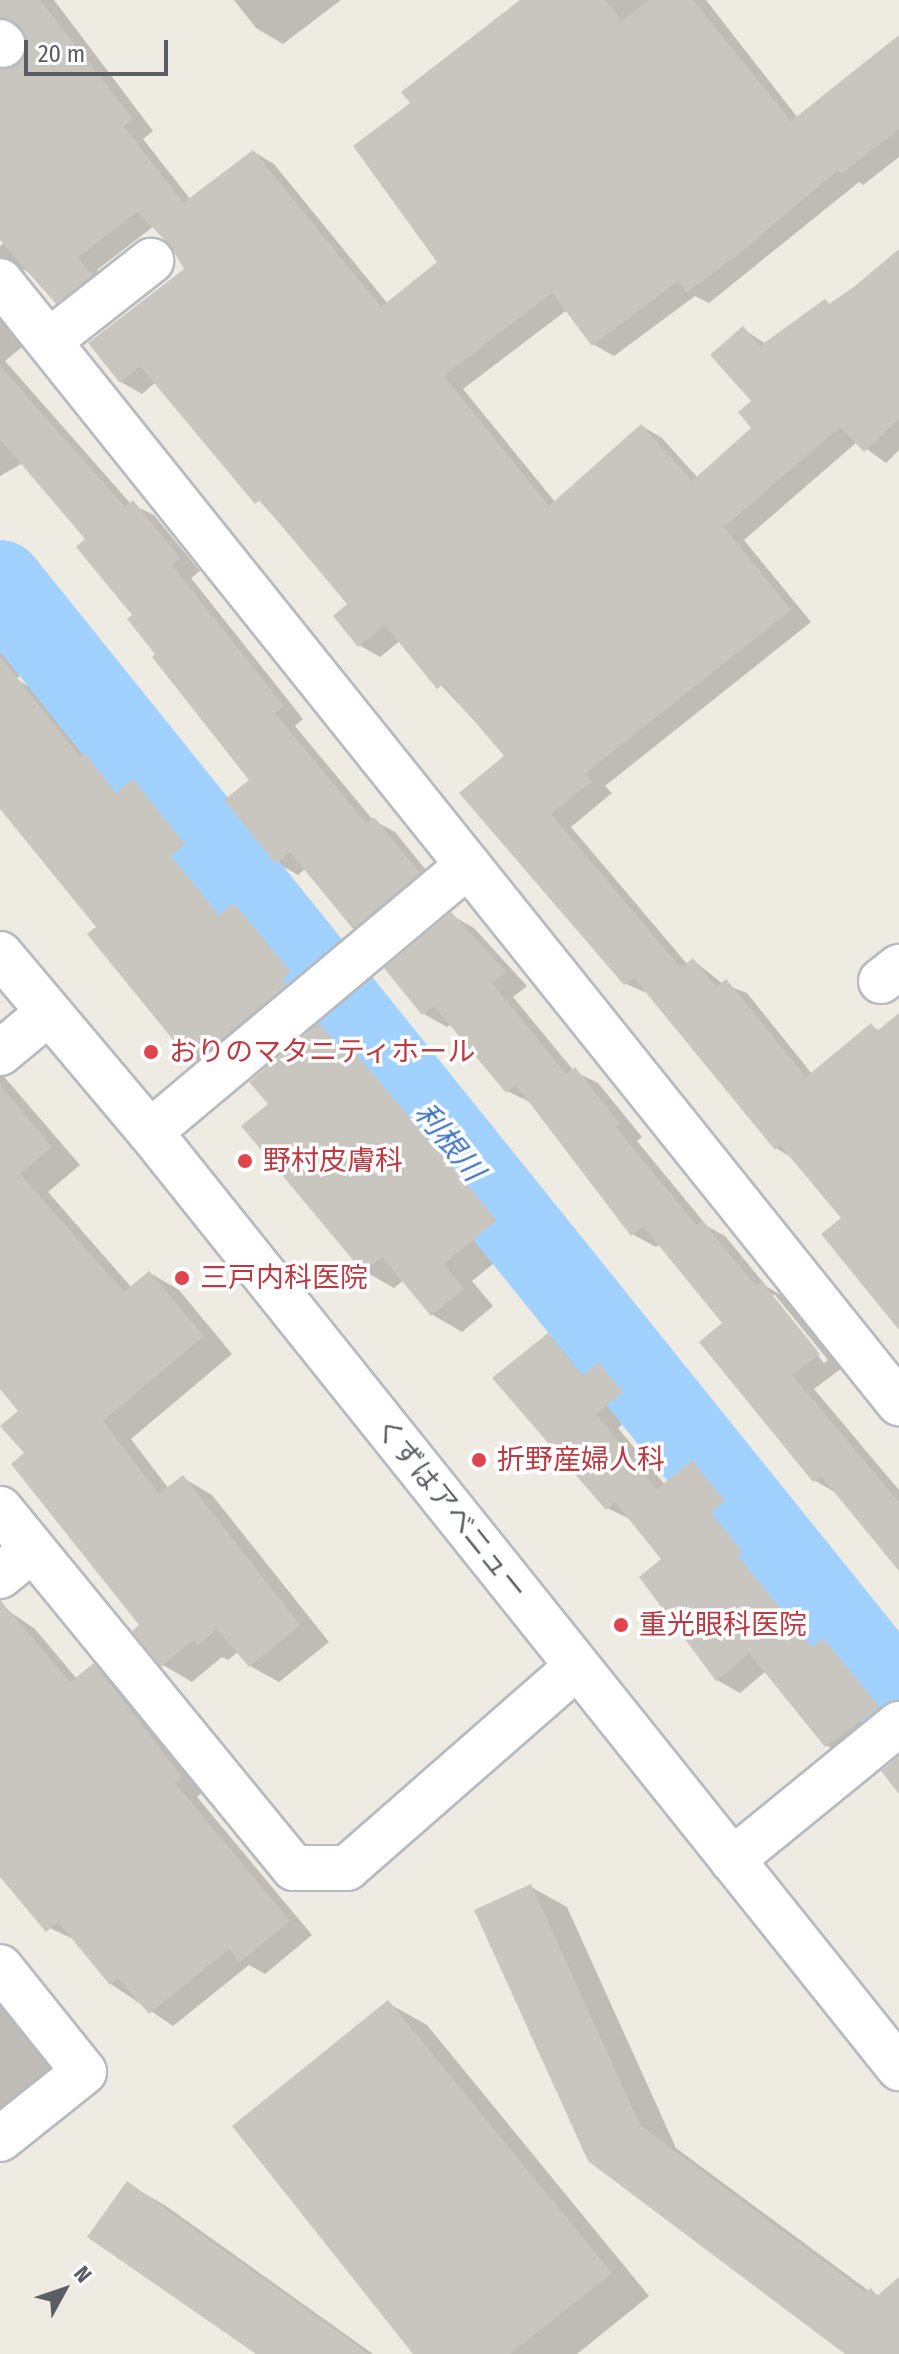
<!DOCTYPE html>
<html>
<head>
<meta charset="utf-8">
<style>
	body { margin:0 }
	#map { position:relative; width:899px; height:2354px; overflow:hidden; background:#eeece2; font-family:"Fira Sans Condensed","Noto Sans JP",sans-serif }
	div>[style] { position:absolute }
	.shadow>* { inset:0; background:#0003 }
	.river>* { height:86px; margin:-43px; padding:0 43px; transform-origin:43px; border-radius:43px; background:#a1d1ff }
	.building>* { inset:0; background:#c9c6bf }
	.roads { filter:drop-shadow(2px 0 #b7babf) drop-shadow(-2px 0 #b7babf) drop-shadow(0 2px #b7babf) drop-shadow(0 -2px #b7babf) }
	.street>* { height:44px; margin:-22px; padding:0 22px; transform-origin:22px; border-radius:22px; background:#fff }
	.secondary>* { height:44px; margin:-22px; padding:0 22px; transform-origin:22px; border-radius:22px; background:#fff }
	.dots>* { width:22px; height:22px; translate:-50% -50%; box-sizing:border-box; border:4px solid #fff; border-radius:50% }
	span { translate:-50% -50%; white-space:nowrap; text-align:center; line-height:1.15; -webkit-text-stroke:7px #fff; paint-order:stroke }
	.health-label { font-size:28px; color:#be3a42 }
	.left { translate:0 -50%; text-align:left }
	.street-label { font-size:28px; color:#5a5e63 }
	.water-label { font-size:30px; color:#3d75be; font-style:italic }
	.north { position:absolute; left:24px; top:2250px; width:80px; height:80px; -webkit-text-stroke:6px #fff; paint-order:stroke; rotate:50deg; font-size:22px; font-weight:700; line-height:32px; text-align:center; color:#5a5e63 }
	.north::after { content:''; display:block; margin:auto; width:28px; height:36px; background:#5a5e63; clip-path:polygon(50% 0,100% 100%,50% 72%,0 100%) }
	.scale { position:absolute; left:24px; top:40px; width:144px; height:36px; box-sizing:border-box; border:4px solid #5a5e63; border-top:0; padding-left:10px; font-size:24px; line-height:28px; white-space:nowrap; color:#5a5e63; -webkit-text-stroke:6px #fff; paint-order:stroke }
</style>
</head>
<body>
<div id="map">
	<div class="shadow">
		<i style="clip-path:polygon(0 0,54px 0,153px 131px,143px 139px,191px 200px,254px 152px,274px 164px,388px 304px,440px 262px,413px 103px,404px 93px,525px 0,706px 0,798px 118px,899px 39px,899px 157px,863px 185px,859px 182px,709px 303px,695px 296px,614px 356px,593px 344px,567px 310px,463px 389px,556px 503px,642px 426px,662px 438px,698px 478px,754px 428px,743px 329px,766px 344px,825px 301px,831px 305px,899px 252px,899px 450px,886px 463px,857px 442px,744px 540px,811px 622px,605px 786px,612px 793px,571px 827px,688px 965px,693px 960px,723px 984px,747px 993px,812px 1074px,871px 1026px,880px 1031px,899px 1015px,899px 1326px,844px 1218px,794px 1159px,776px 1148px,649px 994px,626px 984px,462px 793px,507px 756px,400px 641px,380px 657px,359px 645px,350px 604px,156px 382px,142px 394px,121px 382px,187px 269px,172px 244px,154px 226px,97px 270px,112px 288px,79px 314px,25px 270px,6px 272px,0 288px,0 246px,28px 223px,0 188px,0 63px,2px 71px,11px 71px,29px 53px,23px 29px,14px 29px,0 43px)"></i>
		<i style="clip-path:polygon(234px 0,341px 0,283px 44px,256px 28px)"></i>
		<i style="clip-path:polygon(0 305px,27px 343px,5px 361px,131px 504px,154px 515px,200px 571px,191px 578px,303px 719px,295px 726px,373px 820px,395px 832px,439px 886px,375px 940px,354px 928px,306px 868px,298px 875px,277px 863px,252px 780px,158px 654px,88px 540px,23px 463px,0 476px)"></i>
		<i style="clip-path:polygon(0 592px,50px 652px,16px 679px,43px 695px,97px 763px,125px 788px,133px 782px,159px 797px,210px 860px,196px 871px,228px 911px,234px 905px,260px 920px,316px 987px,215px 1070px,189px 1055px,0 791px)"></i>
		<i style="clip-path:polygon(evenodd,451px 915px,474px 928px,527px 986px,513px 997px,574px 1071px,598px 1083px,642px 1137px,637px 1141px,707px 1226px,725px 1236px,767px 1287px,785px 1297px,842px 1368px,814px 1389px,899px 1490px,899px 1558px,838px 1494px,814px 1480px,725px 1324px,660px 1244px,656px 1247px,632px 1234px,532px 1103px,507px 1091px,452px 1023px,447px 1027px,424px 1014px,451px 915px,770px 1295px,775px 1295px,828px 1360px,824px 1363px,770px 1295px)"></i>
		<i style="clip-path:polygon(319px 1025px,374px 1060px,525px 1238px,472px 1281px,493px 1306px,462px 1332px,433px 1315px,404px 1280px,394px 1288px,364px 1271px,271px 1104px)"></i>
		<i style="clip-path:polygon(0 1072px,80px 1165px,48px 1192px,132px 1288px,150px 1273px,179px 1290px,232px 1354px,131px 1439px,169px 1489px,183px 1478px,212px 1495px,329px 1642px,279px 1682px,250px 1666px,238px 1652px,228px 1660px,222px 1657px,192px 1682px,163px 1665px,142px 1625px,26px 1454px,21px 1411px,0 1386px)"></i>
		<i style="clip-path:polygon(548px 1335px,571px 1348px,590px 1372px,599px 1364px,622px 1377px,645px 1406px,618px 1428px,665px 1485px,692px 1463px,715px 1476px,747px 1515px,733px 1527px,765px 1566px,760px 1570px,820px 1643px,846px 1654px,899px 1718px,849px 1759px,826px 1745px,766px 1671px,740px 1693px,717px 1680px,664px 1560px,632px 1520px,607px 1508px,495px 1378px)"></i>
		<i style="clip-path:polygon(0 1595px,3px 1607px,35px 1629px,77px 1679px,94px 1665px,117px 1678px,204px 1791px,197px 1797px,312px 1935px,265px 1974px,249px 1965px,173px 2026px,111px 1984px,75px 1940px,50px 1928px,0 1867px)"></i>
		<i style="clip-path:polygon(531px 1887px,567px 1907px,676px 2148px,869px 2291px,880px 2296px,899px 2279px,899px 2354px,851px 2354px,590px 2160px)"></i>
		<i style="clip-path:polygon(0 2003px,68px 2088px,0 2143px)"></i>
		<i style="clip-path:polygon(388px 2003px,427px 2025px,649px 2296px,577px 2354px,415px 2354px)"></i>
		<i style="clip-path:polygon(128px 2184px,166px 2206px,373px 2354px,260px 2354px)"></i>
	</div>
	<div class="river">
		<i style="left:0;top:583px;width:1434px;rotate:51.17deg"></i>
	</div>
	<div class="building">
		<i style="clip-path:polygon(0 0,40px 0,133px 119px,124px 126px,183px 203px,253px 150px,381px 307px,437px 262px,353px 146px,410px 103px,401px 92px,520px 0,605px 0,622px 21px,649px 0,693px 0,791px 121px,899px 35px,899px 129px,841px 174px,838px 170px,740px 253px,687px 293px,678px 281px,592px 346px,552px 293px,444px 376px,549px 506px,641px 424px,692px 481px,751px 428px,738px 412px,751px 401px,710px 355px,743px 326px,760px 346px,825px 299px,829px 304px,855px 286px,899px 249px,899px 419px,864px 452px,840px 427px,724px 527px,791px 610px,586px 773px,592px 781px,551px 814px,681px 968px,693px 958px,716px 987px,726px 979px,806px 1077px,871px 1023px,877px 1031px,899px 1013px,899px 1330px,821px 1234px,841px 1218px,780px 1145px,775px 1150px,634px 978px,624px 985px,459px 793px,504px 756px,443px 684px,437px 689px,385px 625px,358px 647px,333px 616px,347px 604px,260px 500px,255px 504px,140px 366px,120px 383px,88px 343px,184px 269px,170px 245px,137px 212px,77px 258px,93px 275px,56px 304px,0 240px,0 69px,20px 63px,27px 51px,21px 27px,0 18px)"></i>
		<i style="clip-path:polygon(0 366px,125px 507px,133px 500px,180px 558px,172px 565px,284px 706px,275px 713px,366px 823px,374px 817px,420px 873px,353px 929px,290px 852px,276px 864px,224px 800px,249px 780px,152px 657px,155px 654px,127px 619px,132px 615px,76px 547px,85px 539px,0 439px)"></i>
		<i style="clip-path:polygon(0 656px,80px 757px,85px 753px,116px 793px,133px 779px,185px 844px,171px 856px,219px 915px,234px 903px,291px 972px,282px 979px,287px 984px,217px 1043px,212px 1037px,187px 1057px,87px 934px,96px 927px,0 809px)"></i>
		<i style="clip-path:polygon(451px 912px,506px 972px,492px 983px,566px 1074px,575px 1067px,620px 1124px,616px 1127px,696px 1225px,702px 1221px,756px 1286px,762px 1282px,820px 1354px,792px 1375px,899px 1502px,899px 1571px,821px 1476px,813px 1482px,699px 1342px,722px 1323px,643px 1226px,631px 1236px,516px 1085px,506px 1093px,434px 1006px,422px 1015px,384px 968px)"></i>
		<i style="clip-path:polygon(319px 1023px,339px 1046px,345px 1041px,497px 1220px,444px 1264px,464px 1289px,431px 1316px,382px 1257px,363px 1272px,241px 1126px,268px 1104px,249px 1082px)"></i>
		<i style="clip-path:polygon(0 1085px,52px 1147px,20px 1174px,124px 1292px,149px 1271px,204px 1336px,103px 1421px,159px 1494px,183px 1475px,300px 1625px,249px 1667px,217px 1629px,198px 1645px,193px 1640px,161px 1667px,132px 1631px,139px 1625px,11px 1464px,24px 1453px,0 1426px,18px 1411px,0 1389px)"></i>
		<i style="clip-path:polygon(548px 1333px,582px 1376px,598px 1362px,623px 1392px,596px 1414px,657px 1489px,692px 1460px,725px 1501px,711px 1513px,743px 1552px,738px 1556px,812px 1647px,823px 1638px,880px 1707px,825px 1747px,749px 1653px,716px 1681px,639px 1577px,661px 1559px,615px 1502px,606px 1510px,492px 1378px)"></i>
		<i style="clip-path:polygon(0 1600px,70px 1682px,94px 1663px,182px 1777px,175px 1783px,290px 1921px,240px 1962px,229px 1949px,149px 2014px,118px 1978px,110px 1985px,58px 1922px,46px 1932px,0 1877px)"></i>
		<i style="clip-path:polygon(899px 1756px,899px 1794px,881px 1771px)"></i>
		<i style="clip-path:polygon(531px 1884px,640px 2125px,865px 2292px,871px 2288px,877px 2296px,899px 2277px,899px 2354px,845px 2354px,588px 2161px,474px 1910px)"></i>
		<i style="clip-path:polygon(388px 2000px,612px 2273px,510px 2354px,413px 2354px,232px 2126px)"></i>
		<i style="clip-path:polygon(127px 2181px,369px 2354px,256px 2354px,87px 2237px)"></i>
	</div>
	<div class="roads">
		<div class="street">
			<i style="left:0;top:42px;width:4px;rotate:45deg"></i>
			<i style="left:0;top:281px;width:1438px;rotate:51.3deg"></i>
			<i style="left:49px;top:341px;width:130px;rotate:-38.1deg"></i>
			<i style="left:881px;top:981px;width:23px;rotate:-38deg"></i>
			<i style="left:0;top:1053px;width:61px;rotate:-39.7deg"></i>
			<i style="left:150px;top:1132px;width:415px;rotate:-40deg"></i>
			<i style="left:0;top:1509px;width:464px;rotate:50.7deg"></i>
			<i style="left:294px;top:1868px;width:53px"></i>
			<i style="left:347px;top:1868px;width:305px;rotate:-41.2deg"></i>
			<i style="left:0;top:1576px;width:41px;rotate:-39.1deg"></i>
			<i style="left:732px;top:1860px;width:215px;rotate:-39.2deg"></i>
			<i style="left:0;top:1967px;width:134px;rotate:51.3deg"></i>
			<i style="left:84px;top:2072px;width:107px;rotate:141.4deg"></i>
		</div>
		<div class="secondary">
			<i style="left:0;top:954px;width:233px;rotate:49.9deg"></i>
			<i style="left:150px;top:1132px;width:1199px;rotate:51.33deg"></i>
		</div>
	</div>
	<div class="dots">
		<i style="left:151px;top:1052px;background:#e0444e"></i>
		<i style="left:245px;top:1161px;background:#e0444e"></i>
		<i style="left:182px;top:1278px;background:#e0444e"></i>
		<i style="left:479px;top:1460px;background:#e0444e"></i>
		<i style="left:621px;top:1625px;background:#e0444e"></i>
	</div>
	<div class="health-label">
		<span class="left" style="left:169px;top:1052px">おりのマタニティホール</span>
		<span class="left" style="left:263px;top:1161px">野村皮膚科</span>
		<span class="left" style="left:200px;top:1278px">三戸内科医院</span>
		<span class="left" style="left:497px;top:1460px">折野産婦人科</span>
		<span class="left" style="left:639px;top:1625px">重光眼科医院</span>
	</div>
	<div class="street-label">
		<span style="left:451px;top:1509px;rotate:51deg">くずはアベニュー</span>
	</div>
	<div class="water-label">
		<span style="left:449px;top:1142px;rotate:51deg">利根川</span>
	</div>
	<div class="north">N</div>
	<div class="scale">20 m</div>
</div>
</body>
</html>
